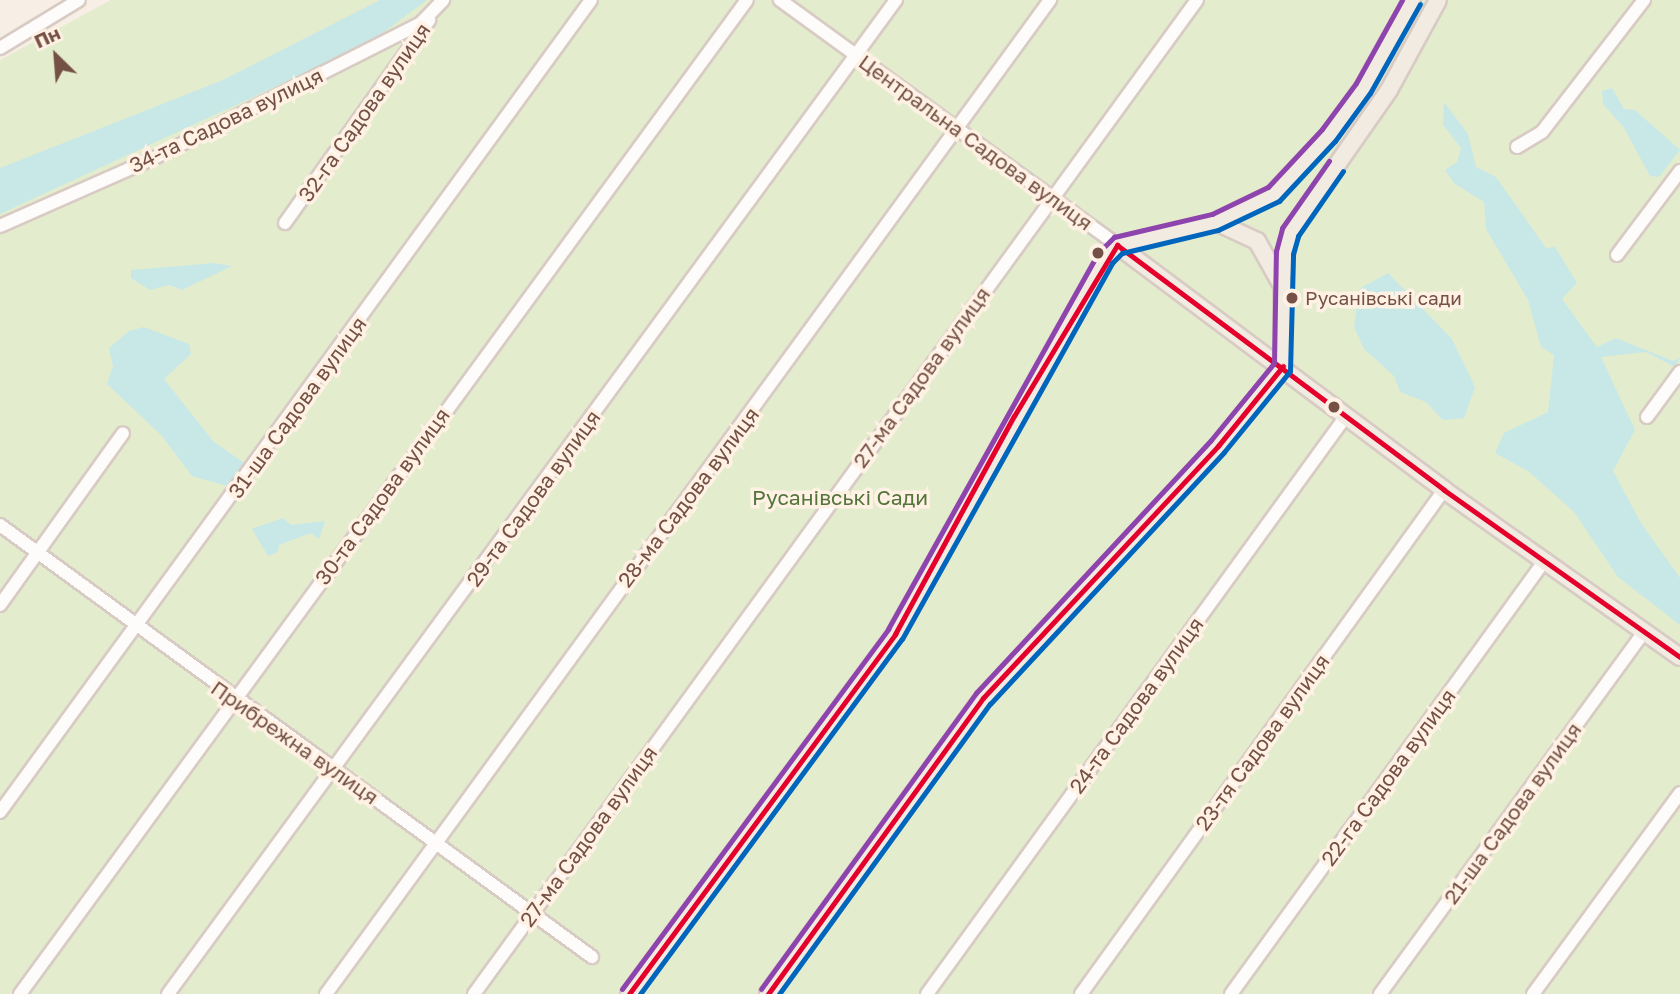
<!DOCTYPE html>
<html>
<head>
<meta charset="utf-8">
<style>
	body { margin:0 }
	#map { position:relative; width:1680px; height:994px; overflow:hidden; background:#f7eee5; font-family:"Golos Text",sans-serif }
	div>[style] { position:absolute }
	.green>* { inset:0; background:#e4ecce }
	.water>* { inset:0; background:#c7e8e7 }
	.roads { filter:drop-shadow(2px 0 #d8cbc4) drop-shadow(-2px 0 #d8cbc4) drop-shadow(0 2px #d8cbc4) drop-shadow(0 -2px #d8cbc4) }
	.minor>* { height:12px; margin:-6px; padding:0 6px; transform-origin:6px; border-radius:6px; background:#fefcfb }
	.major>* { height:16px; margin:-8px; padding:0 8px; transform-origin:8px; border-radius:8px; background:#f2ebe2 }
	.bus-1>* { height:5px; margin:-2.5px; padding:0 2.5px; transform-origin:2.5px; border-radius:2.5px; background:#e4002b }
	.bus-2>* { height:5px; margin:-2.5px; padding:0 2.5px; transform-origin:2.5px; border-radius:2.5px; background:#0065bd }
	.bus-3>* { height:5px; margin:-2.5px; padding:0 2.5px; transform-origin:2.5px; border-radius:2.5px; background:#8e44ad }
	.dots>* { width:19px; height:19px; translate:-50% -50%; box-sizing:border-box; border:4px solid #fff2e5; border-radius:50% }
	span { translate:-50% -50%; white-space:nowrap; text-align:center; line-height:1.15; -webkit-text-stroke:7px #fff2e5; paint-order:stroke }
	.bus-label { font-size:19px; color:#755145 }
	.left { translate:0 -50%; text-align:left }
	.street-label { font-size:21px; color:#755145 }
	.park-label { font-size:21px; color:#52753a }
	.north { position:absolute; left:21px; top:21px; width:70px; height:70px; -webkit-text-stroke:5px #fff2e5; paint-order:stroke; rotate:335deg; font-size:19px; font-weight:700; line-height:28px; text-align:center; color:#755145 }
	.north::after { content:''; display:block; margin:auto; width:24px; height:32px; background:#755145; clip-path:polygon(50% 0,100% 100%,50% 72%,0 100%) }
</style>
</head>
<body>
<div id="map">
	<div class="green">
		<i style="clip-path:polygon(111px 0,1680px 0,1680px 994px,0 994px,0 60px)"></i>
	</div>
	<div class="water">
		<i style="clip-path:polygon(380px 0,427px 0,384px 32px,305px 73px,0 214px,0 168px,223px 80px)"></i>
		<i style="clip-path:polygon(1612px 88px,1624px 109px,1635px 110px,1680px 150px,1659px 177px,1650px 176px,1624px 128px,1603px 104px,1602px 91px)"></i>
		<i style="clip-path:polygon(1444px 102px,1468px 134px,1476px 167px,1496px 177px,1546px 248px,1555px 247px,1577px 283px,1562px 299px,1597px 347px,1616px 338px,1673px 361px,1680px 358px,1675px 367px,1646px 352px,1601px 357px,1635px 430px,1613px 471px,1641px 523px,1680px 578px,1680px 625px,1618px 577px,1574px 512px,1528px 471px,1495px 453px,1504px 433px,1548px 412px,1554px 355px,1541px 347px,1528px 300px,1486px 229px,1484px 202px,1455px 184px,1445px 170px,1457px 162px,1461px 148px,1443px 125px)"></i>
		<i style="clip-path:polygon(214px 263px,232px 266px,182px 290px,169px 285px,150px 290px,131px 278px,131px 270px)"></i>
		<i style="clip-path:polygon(1388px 273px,1452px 339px,1475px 387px,1464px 418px,1443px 420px,1426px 402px,1400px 392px,1394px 376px,1364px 349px,1354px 327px,1359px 289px)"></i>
		<i style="clip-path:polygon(144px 327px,189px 344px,191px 354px,164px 379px,213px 441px,247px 465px,243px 477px,227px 486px,192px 476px,162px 436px,107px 384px,113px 366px,109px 348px,129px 331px)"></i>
		<i style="clip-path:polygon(283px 518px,291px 525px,325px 521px,319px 539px,311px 533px,279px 545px,278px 552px,268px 556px,252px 529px)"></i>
	</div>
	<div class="roads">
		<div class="minor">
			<i style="left:780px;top:0;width:417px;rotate:36deg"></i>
			<i style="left:0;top:48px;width:92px;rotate:-31.3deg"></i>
			<i style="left:1517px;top:147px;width:29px;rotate:-31deg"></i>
			<i style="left:1542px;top:132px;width:167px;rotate:-52.3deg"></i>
			<i style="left:285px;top:223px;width:249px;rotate:-54.6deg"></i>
			<i style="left:0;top:226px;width:166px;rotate:-23.8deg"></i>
			<i style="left:152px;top:159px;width:301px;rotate:-26.8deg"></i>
			<i style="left:421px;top:23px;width:32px;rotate:-46deg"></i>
			<i style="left:1617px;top:255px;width:105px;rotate:-53.1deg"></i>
			<i style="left:1647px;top:417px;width:56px;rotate:-53.7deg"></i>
			<i style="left:0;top:525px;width:733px;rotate:36.12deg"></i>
			<i style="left:0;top:605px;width:211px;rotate:-54.4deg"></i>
			<i style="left:0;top:812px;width:1004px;rotate:-53.95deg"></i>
			<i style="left:20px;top:994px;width:1231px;rotate:-53.82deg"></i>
			<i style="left:168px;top:994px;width:1232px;rotate:-53.78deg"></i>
			<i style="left:326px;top:994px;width:1230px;rotate:-53.93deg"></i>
			<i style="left:474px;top:994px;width:1229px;rotate:-53.97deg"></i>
			<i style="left:927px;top:994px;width:714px;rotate:-54.06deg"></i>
			<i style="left:1081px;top:994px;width:621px;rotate:-54.24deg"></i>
			<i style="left:1231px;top:994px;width:536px;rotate:-54.11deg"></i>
			<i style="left:1380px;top:994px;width:448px;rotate:-53.9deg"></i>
			<i style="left:1533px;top:994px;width:249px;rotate:-53.8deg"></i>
		</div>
		<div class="major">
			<i style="left:1216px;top:222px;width:45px;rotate:24.9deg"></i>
			<i style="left:1257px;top:241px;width:47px;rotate:60.7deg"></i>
			<i style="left:1117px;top:245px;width:409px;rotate:36.8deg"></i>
			<i style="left:1444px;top:490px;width:289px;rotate:35.3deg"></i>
			<i style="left:629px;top:994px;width:448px;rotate:-53.5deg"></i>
			<i style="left:895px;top:634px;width:431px;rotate:-60.8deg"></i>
			<i style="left:1105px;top:258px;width:18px;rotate:-47deg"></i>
			<i style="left:1117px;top:245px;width:101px;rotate:-13.2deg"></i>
			<i style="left:1215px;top:222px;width:64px;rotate:-25.8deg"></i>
			<i style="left:1273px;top:194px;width:81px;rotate:-46.5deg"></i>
			<i style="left:1329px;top:135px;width:58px;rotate:-54.1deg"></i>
			<i style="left:1363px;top:88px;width:101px;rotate:-60.9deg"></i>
			<i style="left:768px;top:994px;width:366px;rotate:-54deg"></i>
			<i style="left:983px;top:698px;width:345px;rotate:-47deg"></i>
			<i style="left:1218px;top:446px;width:103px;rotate:-50.9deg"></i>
			<i style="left:1283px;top:366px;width:89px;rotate:-90.6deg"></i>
			<i style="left:1282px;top:277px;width:46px;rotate:-79.9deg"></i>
			<i style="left:1290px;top:232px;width:173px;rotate:-55.1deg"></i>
			<i style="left:1389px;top:90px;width:102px;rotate:-61.4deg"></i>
		</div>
	</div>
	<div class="bus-1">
		<i style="left:629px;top:994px;width:448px;rotate:-53.5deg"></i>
		<i style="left:895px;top:634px;width:248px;rotate:-61.4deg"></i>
		<i style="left:1014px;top:416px;width:200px;rotate:-58.9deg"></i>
		<i style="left:1117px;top:245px;width:409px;rotate:36.8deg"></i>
		<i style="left:1444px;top:490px;width:289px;rotate:35.3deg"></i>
		<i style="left:768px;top:994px;width:366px;rotate:-54deg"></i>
		<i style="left:983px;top:698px;width:345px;rotate:-47deg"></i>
		<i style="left:1218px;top:446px;width:103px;rotate:-50.9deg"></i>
	</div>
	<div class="bus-2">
		<i style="left:640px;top:994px;width:441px;rotate:-53.6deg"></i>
		<i style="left:902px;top:639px;width:431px;rotate:-60.8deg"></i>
		<i style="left:1112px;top:263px;width:14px;rotate:-45deg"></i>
		<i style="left:1122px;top:253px;width:99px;rotate:-13.5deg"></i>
		<i style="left:1218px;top:230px;width:68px;rotate:-25.4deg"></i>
		<i style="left:1279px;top:201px;width:82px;rotate:-47deg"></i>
		<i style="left:1335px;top:141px;width:59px;rotate:-53.9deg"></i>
		<i style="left:1370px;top:93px;width:102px;rotate:-60.7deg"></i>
		<i style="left:779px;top:994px;width:359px;rotate:-54deg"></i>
		<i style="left:990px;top:704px;width:344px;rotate:-47.1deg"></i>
		<i style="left:1224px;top:452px;width:104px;rotate:-50.8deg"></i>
		<i style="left:1290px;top:371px;width:117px;rotate:-88.5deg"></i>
		<i style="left:1293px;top:254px;width:19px;rotate:-74deg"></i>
		<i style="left:1298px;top:236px;width:79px;rotate:-55.3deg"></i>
	</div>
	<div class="bus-3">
		<i style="left:622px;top:989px;width:448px;rotate:-53.5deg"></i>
		<i style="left:888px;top:629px;width:431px;rotate:-60.8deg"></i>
		<i style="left:1098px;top:253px;width:23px;rotate:-45deg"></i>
		<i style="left:1114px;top:237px;width:101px;rotate:-13.2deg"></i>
		<i style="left:1212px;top:214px;width:62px;rotate:-25.7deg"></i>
		<i style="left:1268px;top:187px;width:79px;rotate:-47deg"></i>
		<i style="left:1322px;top:129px;width:57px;rotate:-53.5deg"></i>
		<i style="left:1356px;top:83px;width:95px;rotate:-61deg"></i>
		<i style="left:761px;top:989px;width:366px;rotate:-54deg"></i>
		<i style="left:976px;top:693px;width:345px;rotate:-47.1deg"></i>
		<i style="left:1211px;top:440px;width:99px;rotate:-50.7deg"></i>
		<i style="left:1274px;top:363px;width:112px;rotate:-89deg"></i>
		<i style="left:1276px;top:251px;width:24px;rotate:-75deg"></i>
		<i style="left:1282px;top:228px;width:82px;rotate:-55deg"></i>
	</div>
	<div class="dots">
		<i style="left:1098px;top:253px;background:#755145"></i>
		<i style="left:1292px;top:298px;background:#755145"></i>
		<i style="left:1334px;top:407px;background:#755145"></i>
	</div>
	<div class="bus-label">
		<span class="left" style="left:1305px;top:298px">Русанівські сади</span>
	</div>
	<div class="street-label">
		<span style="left:364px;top:112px;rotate:-55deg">32-га Садова вулиця</span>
		<span style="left:226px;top:120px;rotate:-26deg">34-та Садова вулиця</span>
		<span style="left:976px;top:142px;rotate:36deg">Центральна Садова вулиця</span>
		<span style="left:921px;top:377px;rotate:-54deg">27-ма Садова вулиця</span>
		<span style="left:297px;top:407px;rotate:-54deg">31-ша Садова вулиця</span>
		<span style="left:382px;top:496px;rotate:-54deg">30-та Садова вулиця</span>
		<span style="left:688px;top:497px;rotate:-53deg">28-ма Садова вулиця</span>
		<span style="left:533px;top:498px;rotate:-54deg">29-та Садова вулиця</span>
		<span style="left:1136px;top:705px;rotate:-54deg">24-та Садова вулиця</span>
		<span style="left:295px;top:742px;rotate:35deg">Прибрежна вулиця</span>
		<span style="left:1262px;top:742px;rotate:-54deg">23-тя Садова вулиця</span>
		<span style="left:1388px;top:777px;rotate:-54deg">22-га Садова вулиця</span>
		<span style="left:1512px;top:813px;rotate:-54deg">21-ша Садова вулиця</span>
		<span style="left:588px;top:836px;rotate:-54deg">27-ма Садова вулиця</span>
	</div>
	<div class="park-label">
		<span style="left:840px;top:497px">Русанівські Сади</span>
	</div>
	<div class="north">Пн</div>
</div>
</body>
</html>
